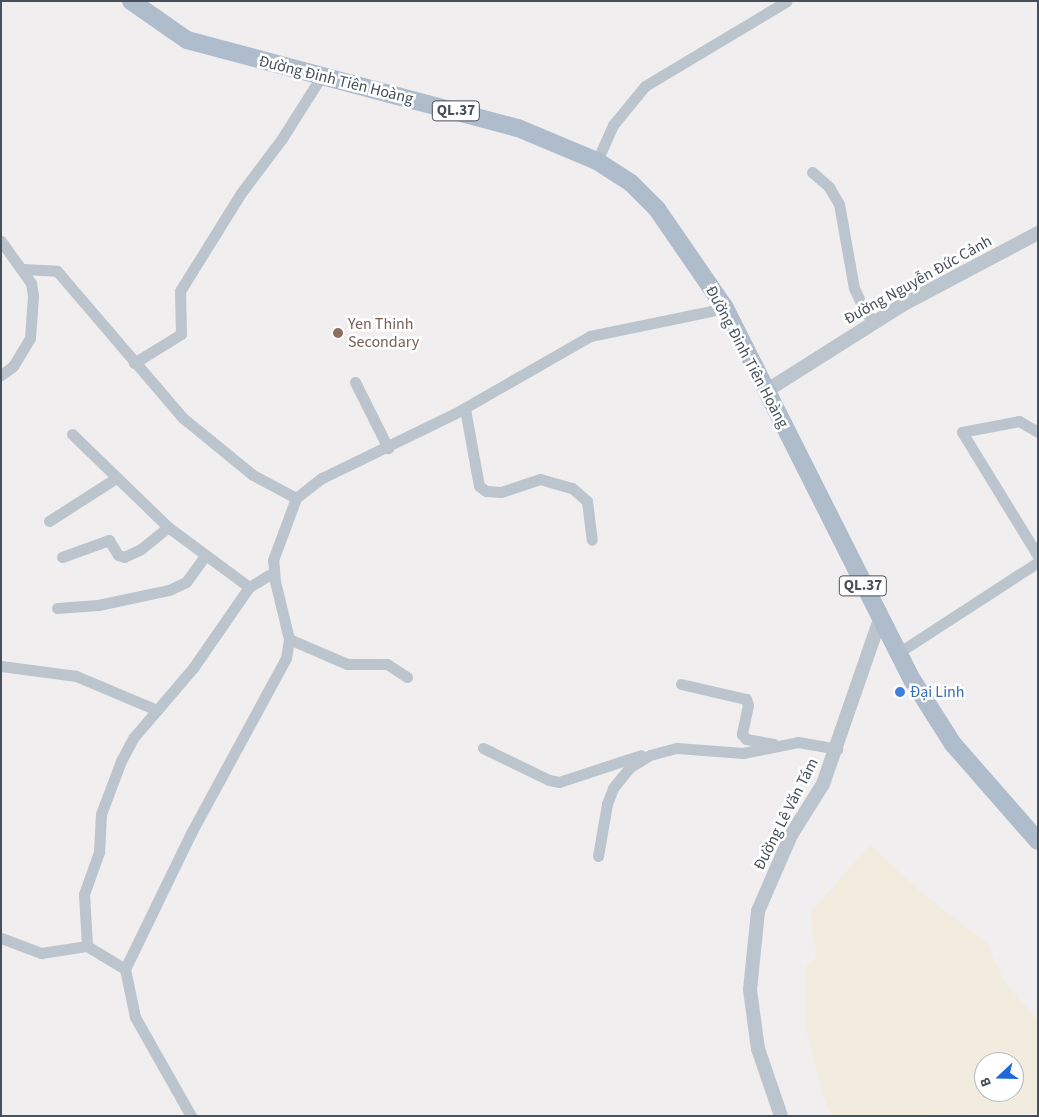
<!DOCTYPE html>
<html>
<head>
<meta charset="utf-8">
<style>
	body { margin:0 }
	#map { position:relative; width:1039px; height:1117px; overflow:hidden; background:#f0eeee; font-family:"Source Sans 3",sans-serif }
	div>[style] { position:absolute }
	.sand>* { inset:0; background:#f1ecde }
	.minor>* { height:11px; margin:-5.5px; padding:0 5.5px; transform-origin:5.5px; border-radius:5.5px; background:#bcc4cd }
	.tertiary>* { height:14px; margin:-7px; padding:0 7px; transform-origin:7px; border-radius:7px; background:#bcc4cd }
	.primary>* { height:18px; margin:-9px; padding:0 9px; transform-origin:9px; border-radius:9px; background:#aebccc }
	.dots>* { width:14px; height:14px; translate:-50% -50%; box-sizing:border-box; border:2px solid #fff; border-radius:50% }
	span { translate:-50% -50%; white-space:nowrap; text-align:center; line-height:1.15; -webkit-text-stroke:5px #fff; paint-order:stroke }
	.shield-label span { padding:1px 4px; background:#fff; border:1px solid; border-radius:4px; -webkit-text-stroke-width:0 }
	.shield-label { font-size:15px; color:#46505a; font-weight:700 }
	.street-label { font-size:16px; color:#46505a }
	.education-label { font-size:16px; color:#785e54 }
	.left { translate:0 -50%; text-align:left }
	.shop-label { font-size:16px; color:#366cbe }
	.frame { position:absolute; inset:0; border:2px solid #46505a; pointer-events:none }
	.north { position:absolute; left:974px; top:1052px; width:50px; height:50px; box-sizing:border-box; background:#fff; border:1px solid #b5b9bd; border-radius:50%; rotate:249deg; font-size:14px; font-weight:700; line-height:20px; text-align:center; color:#46505a }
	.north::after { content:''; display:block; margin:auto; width:18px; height:22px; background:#1d69da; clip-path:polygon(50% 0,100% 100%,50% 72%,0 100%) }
</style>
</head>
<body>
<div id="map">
	<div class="sand">
		<i style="clip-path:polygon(evenodd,870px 845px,924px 895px,987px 943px,1004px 981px,1038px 1021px,1038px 1113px,832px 1116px,823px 1096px,806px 1029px,806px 964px,816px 959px,811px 912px,870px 845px,984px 1062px,1014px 1062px,1014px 1092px,984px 1092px,984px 1062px)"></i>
	</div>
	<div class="minor">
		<i style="left:597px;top:161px;width:39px;rotate:-66deg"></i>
		<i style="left:613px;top:125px;width:50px;rotate:-50.6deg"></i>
		<i style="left:645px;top:86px;width:165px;rotate:-30.9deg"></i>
		<i style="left:812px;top:172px;width:23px;rotate:41deg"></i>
		<i style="left:829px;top:187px;width:20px;rotate:60deg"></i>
		<i style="left:839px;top:204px;width:85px;rotate:79.9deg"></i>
		<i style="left:854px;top:288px;width:26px;rotate:65deg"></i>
		<i style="left:865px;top:312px;width:13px;rotate:45deg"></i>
		<i style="left:1px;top:241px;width:52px;rotate:54.5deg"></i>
		<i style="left:31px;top:283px;width:13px;rotate:81deg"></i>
		<i style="left:33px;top:296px;width:42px;rotate:94.1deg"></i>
		<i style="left:30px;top:338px;width:33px;rotate:121deg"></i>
		<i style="left:13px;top:366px;width:15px;rotate:143deg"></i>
		<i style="left:22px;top:269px;width:35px;rotate:3deg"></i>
		<i style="left:57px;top:271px;width:194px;rotate:49.4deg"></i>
		<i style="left:183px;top:418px;width:90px;rotate:39.2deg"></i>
		<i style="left:253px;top:475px;width:49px;rotate:28.1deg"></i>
		<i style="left:134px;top:363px;width:55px;rotate:-31.7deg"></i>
		<i style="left:181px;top:334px;width:43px;rotate:-91.3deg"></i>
		<i style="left:180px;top:291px;width:115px;rotate:-58.1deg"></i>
		<i style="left:241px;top:193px;width:66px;rotate:-53deg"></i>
		<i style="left:281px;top:140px;width:75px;rotate:-57.6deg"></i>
		<i style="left:355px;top:382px;width:74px;rotate:63.4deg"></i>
		<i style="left:465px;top:409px;width:78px;rotate:79.7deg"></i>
		<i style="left:479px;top:486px;width:9px;rotate:36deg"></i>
		<i style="left:486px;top:491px;width:15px;rotate:4deg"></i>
		<i style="left:501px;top:492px;width:41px;rotate:-18.4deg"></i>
		<i style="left:540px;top:479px;width:33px;rotate:16deg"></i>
		<i style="left:572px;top:488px;width:20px;rotate:41deg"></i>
		<i style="left:587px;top:501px;width:39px;rotate:83deg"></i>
		<i style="left:1038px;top:432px;width:22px;rotate:-150deg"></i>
		<i style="left:1019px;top:421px;width:58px;rotate:169.1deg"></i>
		<i style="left:962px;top:432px;width:145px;rotate:58.5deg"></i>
		<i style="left:72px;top:434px;width:134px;rotate:44.1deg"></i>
		<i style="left:168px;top:527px;width:101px;rotate:36.5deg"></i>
		<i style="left:49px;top:521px;width:80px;rotate:-32.7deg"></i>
		<i style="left:62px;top:557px;width:50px;rotate:-19.9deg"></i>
		<i style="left:109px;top:540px;width:17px;rotate:59deg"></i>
		<i style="left:118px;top:555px;width:6px;rotate:18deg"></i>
		<i style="left:124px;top:557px;width:19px;rotate:-25deg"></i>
		<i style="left:141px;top:549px;width:35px;rotate:-39deg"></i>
		<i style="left:57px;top:608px;width:41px;rotate:-4.2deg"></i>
		<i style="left:98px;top:605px;width:73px;rotate:-11.9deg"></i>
		<i style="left:169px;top:590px;width:19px;rotate:-25deg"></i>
		<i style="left:186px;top:582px;width:32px;rotate:-54deg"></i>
		<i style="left:289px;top:639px;width:63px;rotate:23.3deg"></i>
		<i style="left:347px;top:664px;width:40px"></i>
		<i style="left:387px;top:664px;width:24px;rotate:33deg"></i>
		<i style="left:898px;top:653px;width:167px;rotate:-33deg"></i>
		<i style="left:1px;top:666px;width:76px;rotate:7.6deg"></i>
		<i style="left:76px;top:676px;width:88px;rotate:22.8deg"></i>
		<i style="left:681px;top:684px;width:67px;rotate:13deg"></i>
		<i style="left:746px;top:699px;width:6px;rotate:72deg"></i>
		<i style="left:748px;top:705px;width:30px;rotate:102deg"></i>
		<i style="left:742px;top:734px;width:6px;rotate:51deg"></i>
		<i style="left:746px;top:739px;width:28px;rotate:10deg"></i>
		<i style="left:483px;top:748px;width:73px;rotate:25.9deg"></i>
		<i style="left:549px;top:780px;width:10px;rotate:11deg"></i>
		<i style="left:559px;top:782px;width:86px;rotate:-18.2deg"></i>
		<i style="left:598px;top:856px;width:53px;rotate:-80.2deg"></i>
		<i style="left:607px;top:804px;width:17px;rotate:-69deg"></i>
		<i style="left:613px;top:788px;width:27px;rotate:-51deg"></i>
		<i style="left:630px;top:767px;width:23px;rotate:-31deg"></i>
		<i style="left:650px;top:755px;width:28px;rotate:-15deg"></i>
		<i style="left:677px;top:748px;width:66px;rotate:4.3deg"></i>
		<i style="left:743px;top:753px;width:56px;rotate:-11.3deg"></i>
		<i style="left:798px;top:742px;width:40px;rotate:10deg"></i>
		<i style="left:1px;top:938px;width:43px;rotate:20.6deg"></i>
		<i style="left:41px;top:953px;width:47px;rotate:-8.7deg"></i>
		<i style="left:87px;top:946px;width:44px;rotate:31.2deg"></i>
		<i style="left:87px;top:946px;width:52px;rotate:-93.3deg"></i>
		<i style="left:84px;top:894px;width:45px;rotate:-70.3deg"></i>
		<i style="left:99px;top:852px;width:38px;rotate:-87deg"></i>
		<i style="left:101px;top:814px;width:57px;rotate:-69.3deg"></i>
		<i style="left:121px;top:761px;width:27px;rotate:-62deg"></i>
		<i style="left:134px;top:737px;width:91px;rotate:-49.5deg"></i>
		<i style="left:193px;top:668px;width:98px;rotate:-55.3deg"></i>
		<i style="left:249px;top:587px;width:29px;rotate:-31deg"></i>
		<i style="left:191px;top:1116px;width:114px;rotate:-119.5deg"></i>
		<i style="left:135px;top:1017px;width:49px;rotate:-101.8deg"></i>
		<i style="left:125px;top:969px;width:151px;rotate:-64.1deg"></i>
		<i style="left:191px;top:833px;width:199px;rotate:-61.5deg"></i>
		<i style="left:286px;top:658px;width:19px;rotate:-81deg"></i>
		<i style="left:289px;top:639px;width:60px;rotate:-103.6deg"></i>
		<i style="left:275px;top:581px;width:21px;rotate:-95deg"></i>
		<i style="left:273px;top:560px;width:66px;rotate:-69.6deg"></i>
		<i style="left:296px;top:498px;width:33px;rotate:-38deg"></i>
		<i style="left:322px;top:478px;width:147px;rotate:-25.9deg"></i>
		<i style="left:454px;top:414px;width:157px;rotate:-29.8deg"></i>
		<i style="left:590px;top:336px;width:138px;rotate:-11.7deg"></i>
	</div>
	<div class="tertiary">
		<i style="left:766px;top:391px;width:161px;rotate:-32.3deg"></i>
		<i style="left:902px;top:305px;width:154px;rotate:-27.9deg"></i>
		<i style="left:781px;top:1116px;width:71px;rotate:-108.9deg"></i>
		<i style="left:758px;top:1049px;width:60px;rotate:-97.7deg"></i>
		<i style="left:750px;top:990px;width:79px;rotate:-84.2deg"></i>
		<i style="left:758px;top:911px;width:83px;rotate:-66.5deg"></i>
		<i style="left:791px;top:835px;width:60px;rotate:-57.9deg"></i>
		<i style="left:823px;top:784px;width:175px;rotate:-70.9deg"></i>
	</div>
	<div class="primary">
		<i style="left:131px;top:1px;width:68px;rotate:34.9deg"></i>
		<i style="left:187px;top:40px;width:342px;rotate:14.9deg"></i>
		<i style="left:518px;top:128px;width:86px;rotate:22.7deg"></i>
		<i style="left:597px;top:161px;width:40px;rotate:32.9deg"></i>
		<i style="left:631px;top:183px;width:37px;rotate:45deg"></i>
		<i style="left:657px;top:209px;width:120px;rotate:55.5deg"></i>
		<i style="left:725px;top:308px;width:418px;rotate:63.3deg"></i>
		<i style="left:913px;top:681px;width:75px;rotate:57.6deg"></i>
		<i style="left:953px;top:744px;width:129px;rotate:48.8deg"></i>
	</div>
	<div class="dots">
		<i style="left:338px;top:333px;background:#8d6e63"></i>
		<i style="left:900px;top:692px;background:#3f7fe0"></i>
	</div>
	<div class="shield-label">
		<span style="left:456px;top:111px">QL.37</span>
		<span style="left:863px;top:586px">QL.37</span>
	</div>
	<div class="street-label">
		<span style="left:336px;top:80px;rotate:14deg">Đường Đinh Tiên Hoàng</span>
		<span style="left:918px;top:280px;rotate:-29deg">Đường Nguyễn Đức Cảnh</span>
		<span style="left:747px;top:357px;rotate:62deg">Đường Đinh Tiên Hoàng</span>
		<span style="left:786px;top:814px;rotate:-63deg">Đường Lê Văn Tám</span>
	</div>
	<div class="education-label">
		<span class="left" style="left:348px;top:333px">Yen Thinh<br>Secondary</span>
	</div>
	<div class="shop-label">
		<span class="left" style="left:910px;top:692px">Đại Linh</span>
	</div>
	<div class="frame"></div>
	<div class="north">B</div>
</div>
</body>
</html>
